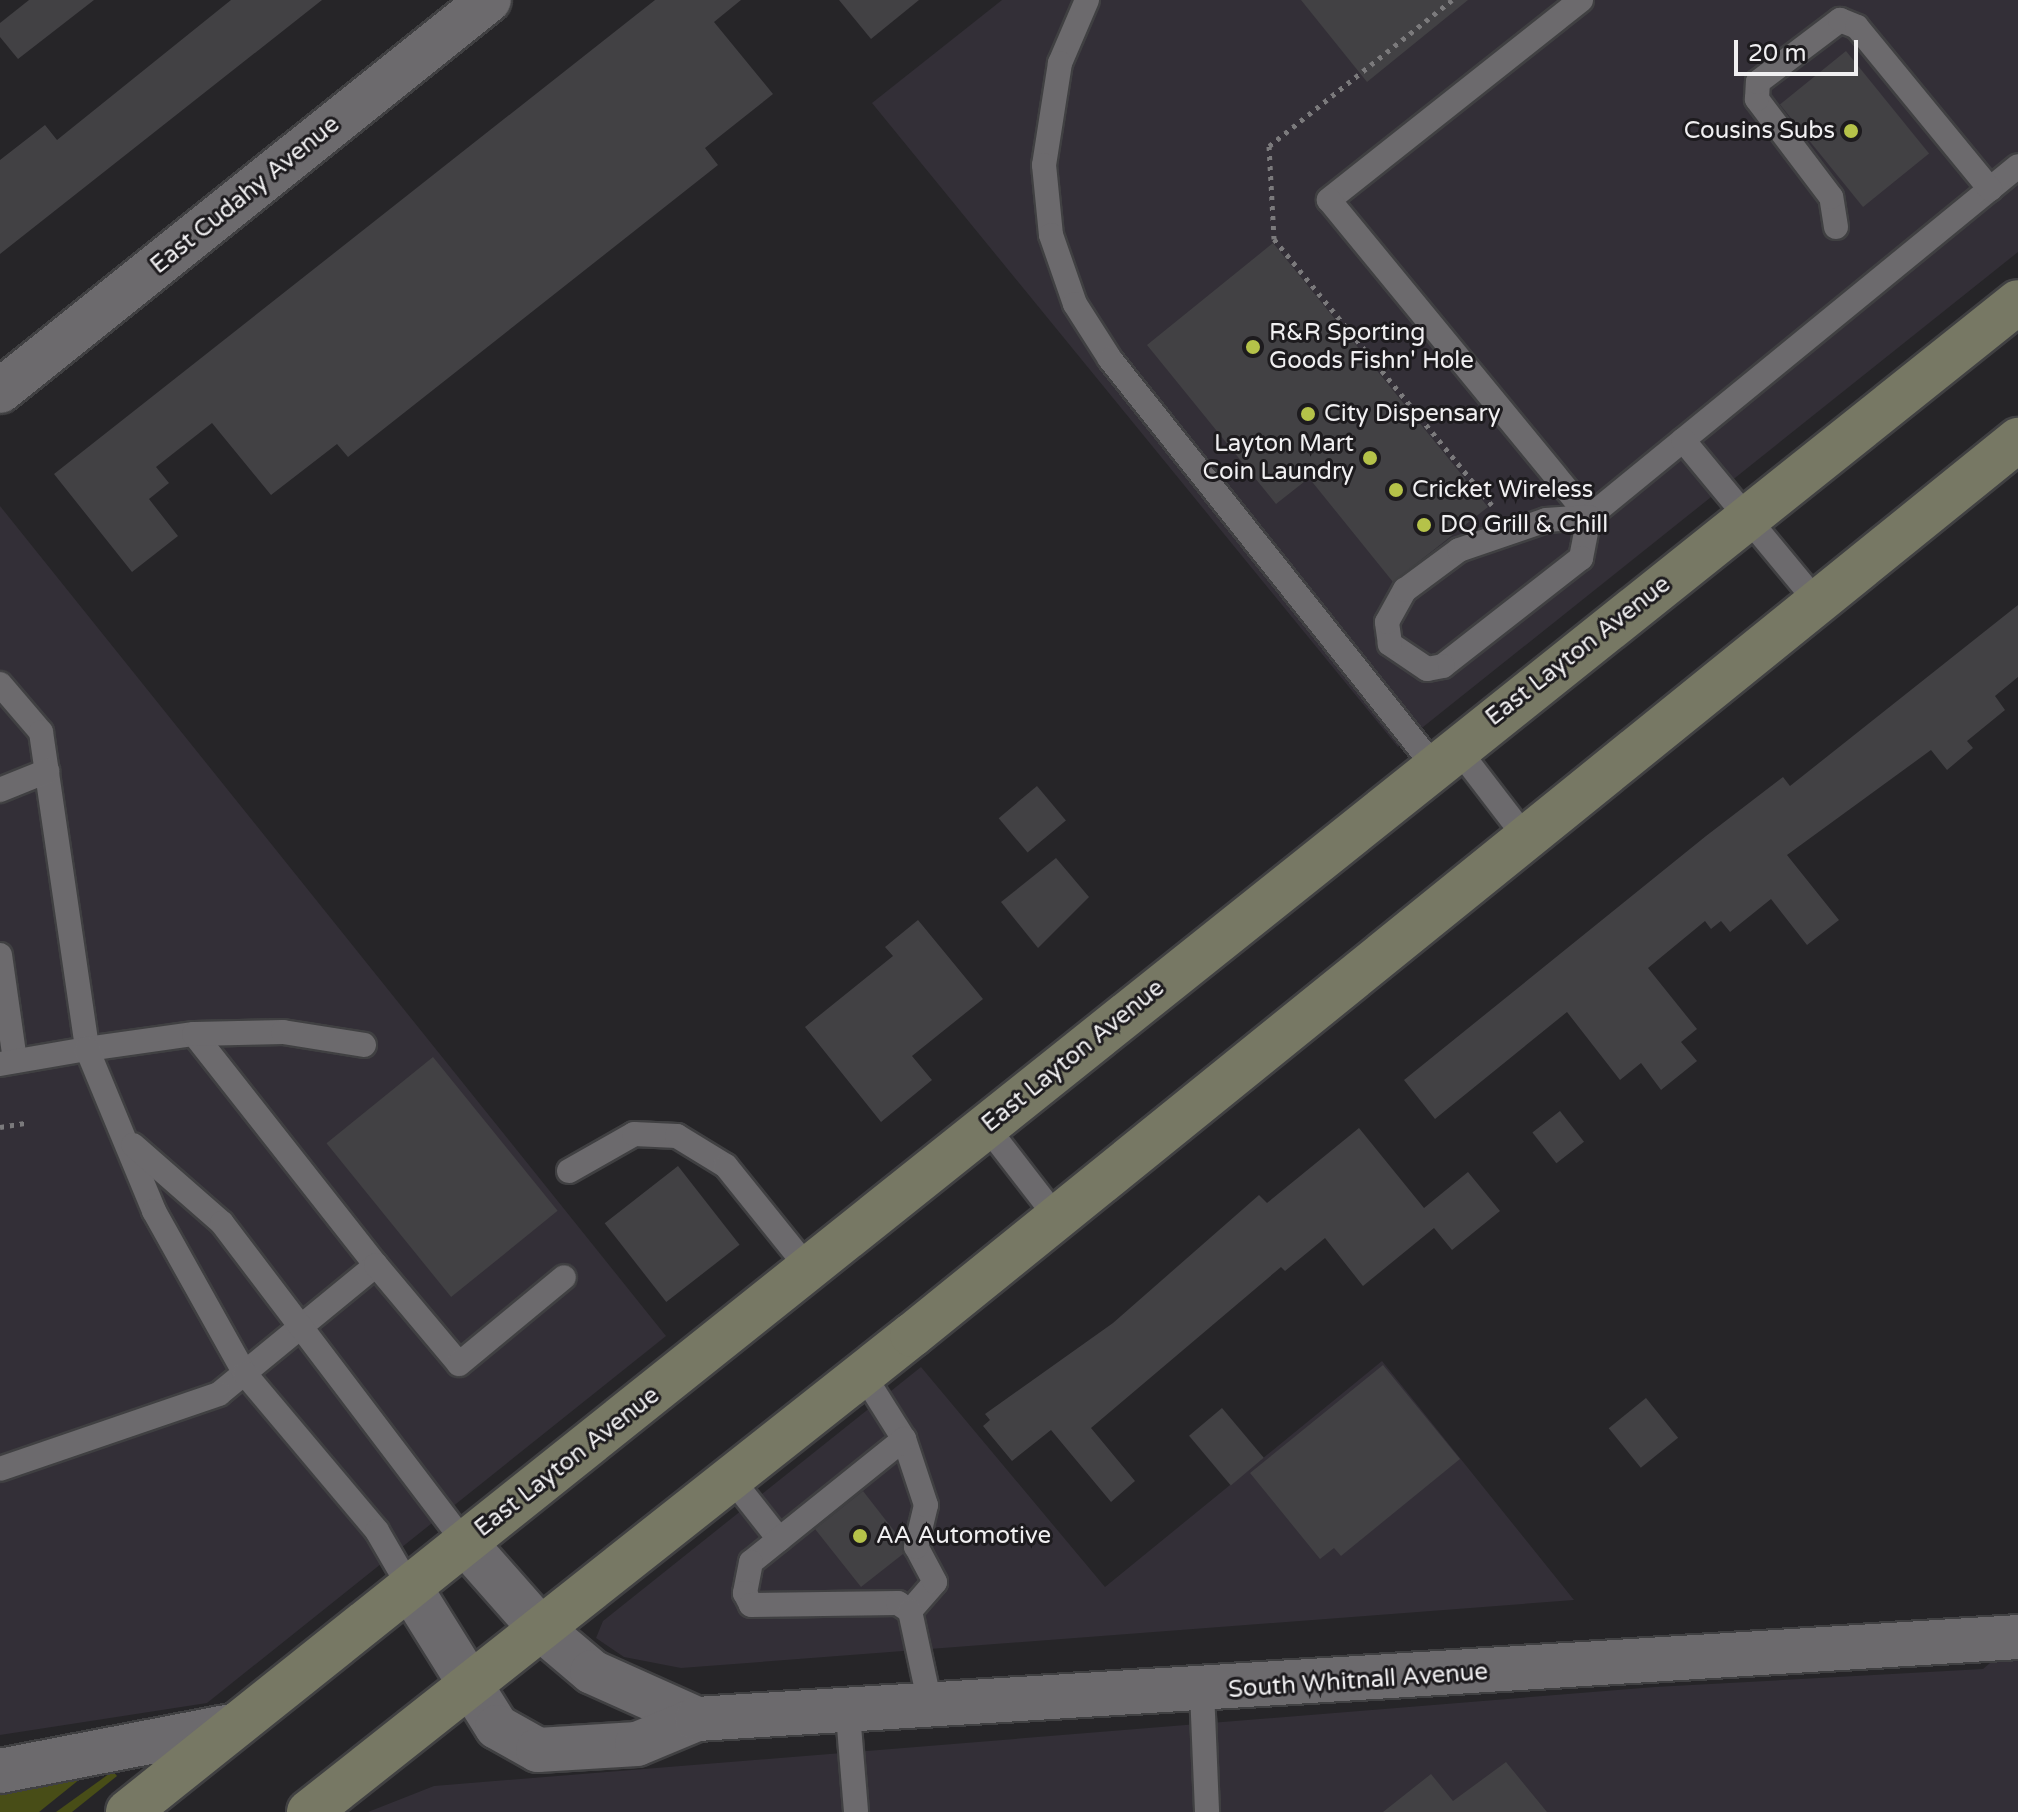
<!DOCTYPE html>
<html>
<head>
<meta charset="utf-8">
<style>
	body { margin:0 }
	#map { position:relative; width:2018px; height:1812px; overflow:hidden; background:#262528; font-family:"Varela Round",sans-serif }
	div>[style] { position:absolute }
	.built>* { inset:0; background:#332f37 }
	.green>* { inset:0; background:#484d17 }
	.building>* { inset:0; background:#424144; transform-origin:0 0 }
	.path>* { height:5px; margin-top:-2.5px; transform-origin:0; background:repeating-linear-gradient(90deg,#7b7a7c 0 4px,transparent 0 10px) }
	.roads { filter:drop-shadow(2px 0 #404042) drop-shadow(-2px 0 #404042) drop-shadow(0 2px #404042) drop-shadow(0 -2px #404042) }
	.service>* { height:24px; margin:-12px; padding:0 12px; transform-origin:12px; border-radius:12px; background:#6c6a6d }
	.minor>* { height:44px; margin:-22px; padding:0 22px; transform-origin:22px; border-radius:22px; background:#6c6a6d }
	.tertiary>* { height:44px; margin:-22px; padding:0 22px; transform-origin:22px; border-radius:22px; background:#6c6a6d }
	.secondary>* { height:44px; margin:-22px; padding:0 22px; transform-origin:22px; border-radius:22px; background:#777864 }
	.dots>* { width:22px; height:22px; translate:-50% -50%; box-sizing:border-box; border:4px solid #1d1b1e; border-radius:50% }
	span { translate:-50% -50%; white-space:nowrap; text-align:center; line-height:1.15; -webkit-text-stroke:6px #1d1b1e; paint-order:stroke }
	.poi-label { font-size:24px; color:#f0eff1 }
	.right { translate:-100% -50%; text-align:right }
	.left { translate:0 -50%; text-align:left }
	.street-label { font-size:24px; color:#f0eff1 }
	.scale { position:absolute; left:1734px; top:40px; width:124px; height:36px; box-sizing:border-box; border:4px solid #f0eff1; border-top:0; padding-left:10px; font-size:24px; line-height:28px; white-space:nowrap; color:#f0eff1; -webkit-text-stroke:6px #1d1b1e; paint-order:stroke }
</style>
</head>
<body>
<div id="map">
	<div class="built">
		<i style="clip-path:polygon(1002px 0,2018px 0,2018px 252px,1398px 747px,872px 103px)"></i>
		<i style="clip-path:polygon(0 506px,666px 1336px,207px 1703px,0 1735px)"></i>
		<i style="clip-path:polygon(1382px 1361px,1574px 1600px,681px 1668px,624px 1657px,596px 1638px,603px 1621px,921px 1367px,1105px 1587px)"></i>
		<i style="clip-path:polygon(2018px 1639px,2018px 1812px,368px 1812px,434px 1786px,1655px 1687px,1983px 1669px)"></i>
	</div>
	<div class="green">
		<i style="clip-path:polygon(113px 1771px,117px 1776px,72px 1812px,56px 1812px)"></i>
		<i style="clip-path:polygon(85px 1775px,39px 1812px,0 1812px,0 1789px)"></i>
	</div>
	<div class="building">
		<i style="clip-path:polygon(29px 0,94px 0,18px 59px,0 37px,0 23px)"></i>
		<i style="clip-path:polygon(231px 0,322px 0,0 254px,0 160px,45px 125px,57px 140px)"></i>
		<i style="clip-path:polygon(655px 0,741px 0,714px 22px,773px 94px,705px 148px,718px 165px,348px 457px,337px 444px,271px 495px,212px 423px,156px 467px,169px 483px,149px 499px,178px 536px,132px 572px,54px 474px)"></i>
		<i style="clip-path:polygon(839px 0,919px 0,871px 39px)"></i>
		<i style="clip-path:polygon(1301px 0,1468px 0,1367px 82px)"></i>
		<i style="left:1846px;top:51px;width:132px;height:85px;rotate:51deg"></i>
		<i style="clip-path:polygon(1273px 243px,1488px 507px,1393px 582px,1309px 478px,1276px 504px,1147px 345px)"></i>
		<i style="clip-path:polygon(2018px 605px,2018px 677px,1995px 696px,2005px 710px,1967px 741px,1973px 748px,1947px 770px,1931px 750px,1787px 855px,1839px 920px,1807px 945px,1771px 899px,1730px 932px,1721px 921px,1711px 929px,1705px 921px,1648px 968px,1697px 1029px,1681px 1042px,1697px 1061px,1661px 1090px,1641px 1063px,1620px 1080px,1567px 1012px,1435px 1119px,1404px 1080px,1706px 836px,1783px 777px,1790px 786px)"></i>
		<i style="left:1037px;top:786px;width:45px;height:50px;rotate:50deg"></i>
		<i style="clip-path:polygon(1056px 858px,1089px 897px,1038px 948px,1001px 902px)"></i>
		<i style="clip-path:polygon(918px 920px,983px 999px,912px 1056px,932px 1080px,881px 1122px,805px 1027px,893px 956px,885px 947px)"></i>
		<i style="left:433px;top:1057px;width:198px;height:137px;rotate:51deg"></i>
		<i style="left:1560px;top:1111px;width:39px;height:35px;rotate:52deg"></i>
		<i style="clip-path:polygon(1359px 1128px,1424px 1208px,1468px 1172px,1500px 1211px,1452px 1250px,1434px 1228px,1363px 1286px,1325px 1238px,1285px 1271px,1281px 1267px,1091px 1428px,1135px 1481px,1111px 1502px,1051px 1430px,1012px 1461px,983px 1426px,990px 1420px,985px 1414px,1113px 1323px,1259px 1195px,1267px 1203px)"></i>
		<i style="left:678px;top:1166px;width:100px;height:93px;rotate:52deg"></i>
		<i style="clip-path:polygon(1383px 1365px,1460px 1459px,1341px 1556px,1334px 1548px,1320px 1559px,1250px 1473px)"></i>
		<i style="left:1646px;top:1398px;width:51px;height:48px;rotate:51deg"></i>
		<i style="left:1222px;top:1408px;width:65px;height:43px;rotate:50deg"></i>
		<i style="clip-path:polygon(863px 1491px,902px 1541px,903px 1554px,861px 1587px,815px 1529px)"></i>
		<i style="clip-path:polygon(1506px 1762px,1547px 1812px,1383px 1812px,1431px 1774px,1453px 1801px)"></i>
	</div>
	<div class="path">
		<i style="left:1452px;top:0;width:234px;rotate:141.4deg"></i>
		<i style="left:1269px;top:146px;width:93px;rotate:86.9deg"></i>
		<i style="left:1274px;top:239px;width:344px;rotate:50.7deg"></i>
		<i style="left:0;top:1127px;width:25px;rotate:-9deg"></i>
	</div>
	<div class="roads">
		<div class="service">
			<i style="left:1087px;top:0;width:69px;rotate:113.2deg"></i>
			<i style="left:1060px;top:63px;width:103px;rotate:98.9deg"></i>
			<i style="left:1044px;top:165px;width:70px;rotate:84.3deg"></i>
			<i style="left:1051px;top:235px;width:73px;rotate:70.8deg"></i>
			<i style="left:1075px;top:304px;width:65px;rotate:57.5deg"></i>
			<i style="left:1110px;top:359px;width:520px;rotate:51.48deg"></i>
			<i style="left:1581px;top:0;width:322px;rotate:141.6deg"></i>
			<i style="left:1329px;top:200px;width:410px;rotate:50.6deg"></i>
			<i style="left:1589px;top:517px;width:554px;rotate:-39.29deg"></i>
			<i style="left:1836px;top:227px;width:30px;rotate:-99deg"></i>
			<i style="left:1831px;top:197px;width:123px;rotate:-127.1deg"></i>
			<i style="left:1757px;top:99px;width:17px;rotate:-87deg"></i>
			<i style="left:1758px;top:82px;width:103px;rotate:-37.1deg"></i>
			<i style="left:1840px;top:20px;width:18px;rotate:22deg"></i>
			<i style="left:1857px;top:27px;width:210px;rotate:50.6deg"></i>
			<i style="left:1683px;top:440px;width:212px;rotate:50.4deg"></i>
			<i style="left:1589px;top:517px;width:42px;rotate:101deg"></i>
			<i style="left:1581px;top:558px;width:175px;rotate:142deg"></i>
			<i style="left:1443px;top:666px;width:16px;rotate:169deg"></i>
			<i style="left:1427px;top:669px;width:45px;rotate:-146deg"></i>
			<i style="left:1390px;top:644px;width:22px;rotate:-98deg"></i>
			<i style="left:1387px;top:622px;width:37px;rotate:-61deg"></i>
			<i style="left:1405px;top:590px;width:67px;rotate:-36.5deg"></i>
			<i style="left:1459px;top:550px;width:92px;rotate:-19deg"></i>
			<i style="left:1546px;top:520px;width:43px;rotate:-4deg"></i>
			<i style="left:0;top:684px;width:63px;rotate:49.5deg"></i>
			<i style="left:41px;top:732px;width:320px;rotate:81.7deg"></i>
			<i style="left:87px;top:1049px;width:108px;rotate:-8deg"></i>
			<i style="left:194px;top:1034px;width:294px;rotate:51.8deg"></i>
			<i style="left:376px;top:1265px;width:203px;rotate:140.6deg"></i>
			<i style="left:219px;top:1394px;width:231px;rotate:161.1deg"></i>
			<i style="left:1457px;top:748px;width:113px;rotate:52.5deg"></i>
			<i style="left:0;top:790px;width:51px;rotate:-22deg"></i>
			<i style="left:0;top:955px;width:107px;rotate:81.9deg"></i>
			<i style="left:194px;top:1034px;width:89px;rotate:-1.3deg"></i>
			<i style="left:283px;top:1032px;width:82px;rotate:9.1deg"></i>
			<i style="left:0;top:1064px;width:88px;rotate:-9.8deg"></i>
			<i style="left:87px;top:1049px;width:175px;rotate:67.5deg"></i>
			<i style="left:154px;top:1211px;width:187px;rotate:60.8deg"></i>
			<i style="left:245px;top:1374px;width:205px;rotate:49.9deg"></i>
			<i style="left:377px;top:1531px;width:66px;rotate:59.9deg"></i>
			<i style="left:986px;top:1126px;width:116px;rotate:52.3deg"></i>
			<i style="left:133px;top:1145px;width:118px;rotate:41.2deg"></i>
			<i style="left:222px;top:1223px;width:402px;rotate:52.8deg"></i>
			<i style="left:569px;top:1171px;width:75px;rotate:-29.6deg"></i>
			<i style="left:634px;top:1134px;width:43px;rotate:2.7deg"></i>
			<i style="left:677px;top:1136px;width:57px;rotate:31.5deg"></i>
			<i style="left:726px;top:1166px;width:131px;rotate:51.2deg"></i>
			<i style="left:376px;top:1265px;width:129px;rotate:50deg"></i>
			<i style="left:459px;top:1364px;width:136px;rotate:-39.6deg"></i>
			<i style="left:863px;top:1374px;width:77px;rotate:57.8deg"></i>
			<i style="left:731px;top:1478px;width:78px;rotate:51.8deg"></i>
			<i style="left:910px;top:1611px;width:38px;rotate:-49deg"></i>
			<i style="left:935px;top:1582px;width:40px;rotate:-118deg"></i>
			<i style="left:916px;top:1547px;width:43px;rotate:-76.6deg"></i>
			<i style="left:926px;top:1505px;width:70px;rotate:-108.4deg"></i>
			<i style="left:904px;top:1439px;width:196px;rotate:141.2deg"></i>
			<i style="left:751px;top:1562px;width:32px;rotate:101deg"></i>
			<i style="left:745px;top:1593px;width:13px;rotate:63deg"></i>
			<i style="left:751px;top:1605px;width:147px;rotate:-0.8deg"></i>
			<i style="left:898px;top:1603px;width:14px;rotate:34deg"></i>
			<i style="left:910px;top:1611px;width:100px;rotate:77.9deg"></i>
			<i style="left:1202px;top:1691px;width:121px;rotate:87.6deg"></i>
			<i style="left:848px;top:1714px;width:98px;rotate:85.3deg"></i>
		</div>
		<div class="minor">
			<i style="left:0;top:391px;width:626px;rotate:-38.65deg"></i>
		</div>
		<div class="tertiary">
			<i style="left:465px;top:1543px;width:113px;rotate:48.6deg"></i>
			<i style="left:540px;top:1628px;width:68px;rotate:40.2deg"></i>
			<i style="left:592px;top:1672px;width:115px;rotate:24.1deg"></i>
			<i style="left:410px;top:1588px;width:164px;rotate:58deg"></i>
			<i style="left:497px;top:1727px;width:47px;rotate:29.3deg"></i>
			<i style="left:538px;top:1750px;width:99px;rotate:-3.5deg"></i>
			<i style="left:637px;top:1744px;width:65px;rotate:-22.6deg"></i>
			<i style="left:697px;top:1719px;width:1324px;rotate:-3.55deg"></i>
			<i style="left:0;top:1771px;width:240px;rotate:-11deg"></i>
		</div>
		<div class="secondary">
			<i style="left:128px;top:1812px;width:2419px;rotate:-38.62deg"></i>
			<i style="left:309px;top:1812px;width:769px;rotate:-38.35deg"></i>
			<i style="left:912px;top:1335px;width:1423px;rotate:-38.98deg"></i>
		</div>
	</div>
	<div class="dots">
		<i style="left:1851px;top:131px;background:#b5c249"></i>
		<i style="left:1253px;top:347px;background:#b5c249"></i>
		<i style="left:1308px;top:414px;background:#b5c249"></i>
		<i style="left:1370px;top:458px;background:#b5c249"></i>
		<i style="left:1396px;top:490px;background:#b5c249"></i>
		<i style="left:1424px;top:525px;background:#b5c249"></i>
		<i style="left:860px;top:1536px;background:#b5c249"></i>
	</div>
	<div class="poi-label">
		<span class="right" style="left:1835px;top:131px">Cousins Subs</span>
		<span class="left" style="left:1269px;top:347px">R&amp;R Sporting<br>Goods Fishn' Hole</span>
		<span class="left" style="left:1324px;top:414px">City Dispensary</span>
		<span class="right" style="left:1354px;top:458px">Layton Mart<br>Coin Laundry</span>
		<span class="left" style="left:1412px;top:490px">Cricket Wireless</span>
		<span class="left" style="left:1440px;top:525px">DQ Grill &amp; Chill</span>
		<span class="left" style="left:876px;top:1536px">AA Automotive</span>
	</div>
	<div class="street-label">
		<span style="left:245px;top:195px;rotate:-39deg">East Cudahy Avenue</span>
		<span style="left:1578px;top:651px;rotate:-38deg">East Layton Avenue</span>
		<span style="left:1073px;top:1056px;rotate:-39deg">East Layton Avenue</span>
		<span style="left:567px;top:1462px;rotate:-38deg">East Layton Avenue</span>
		<span style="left:1358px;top:1681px;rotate:-4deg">South Whitnall Avenue</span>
	</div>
	<div class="scale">20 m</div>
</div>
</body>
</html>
